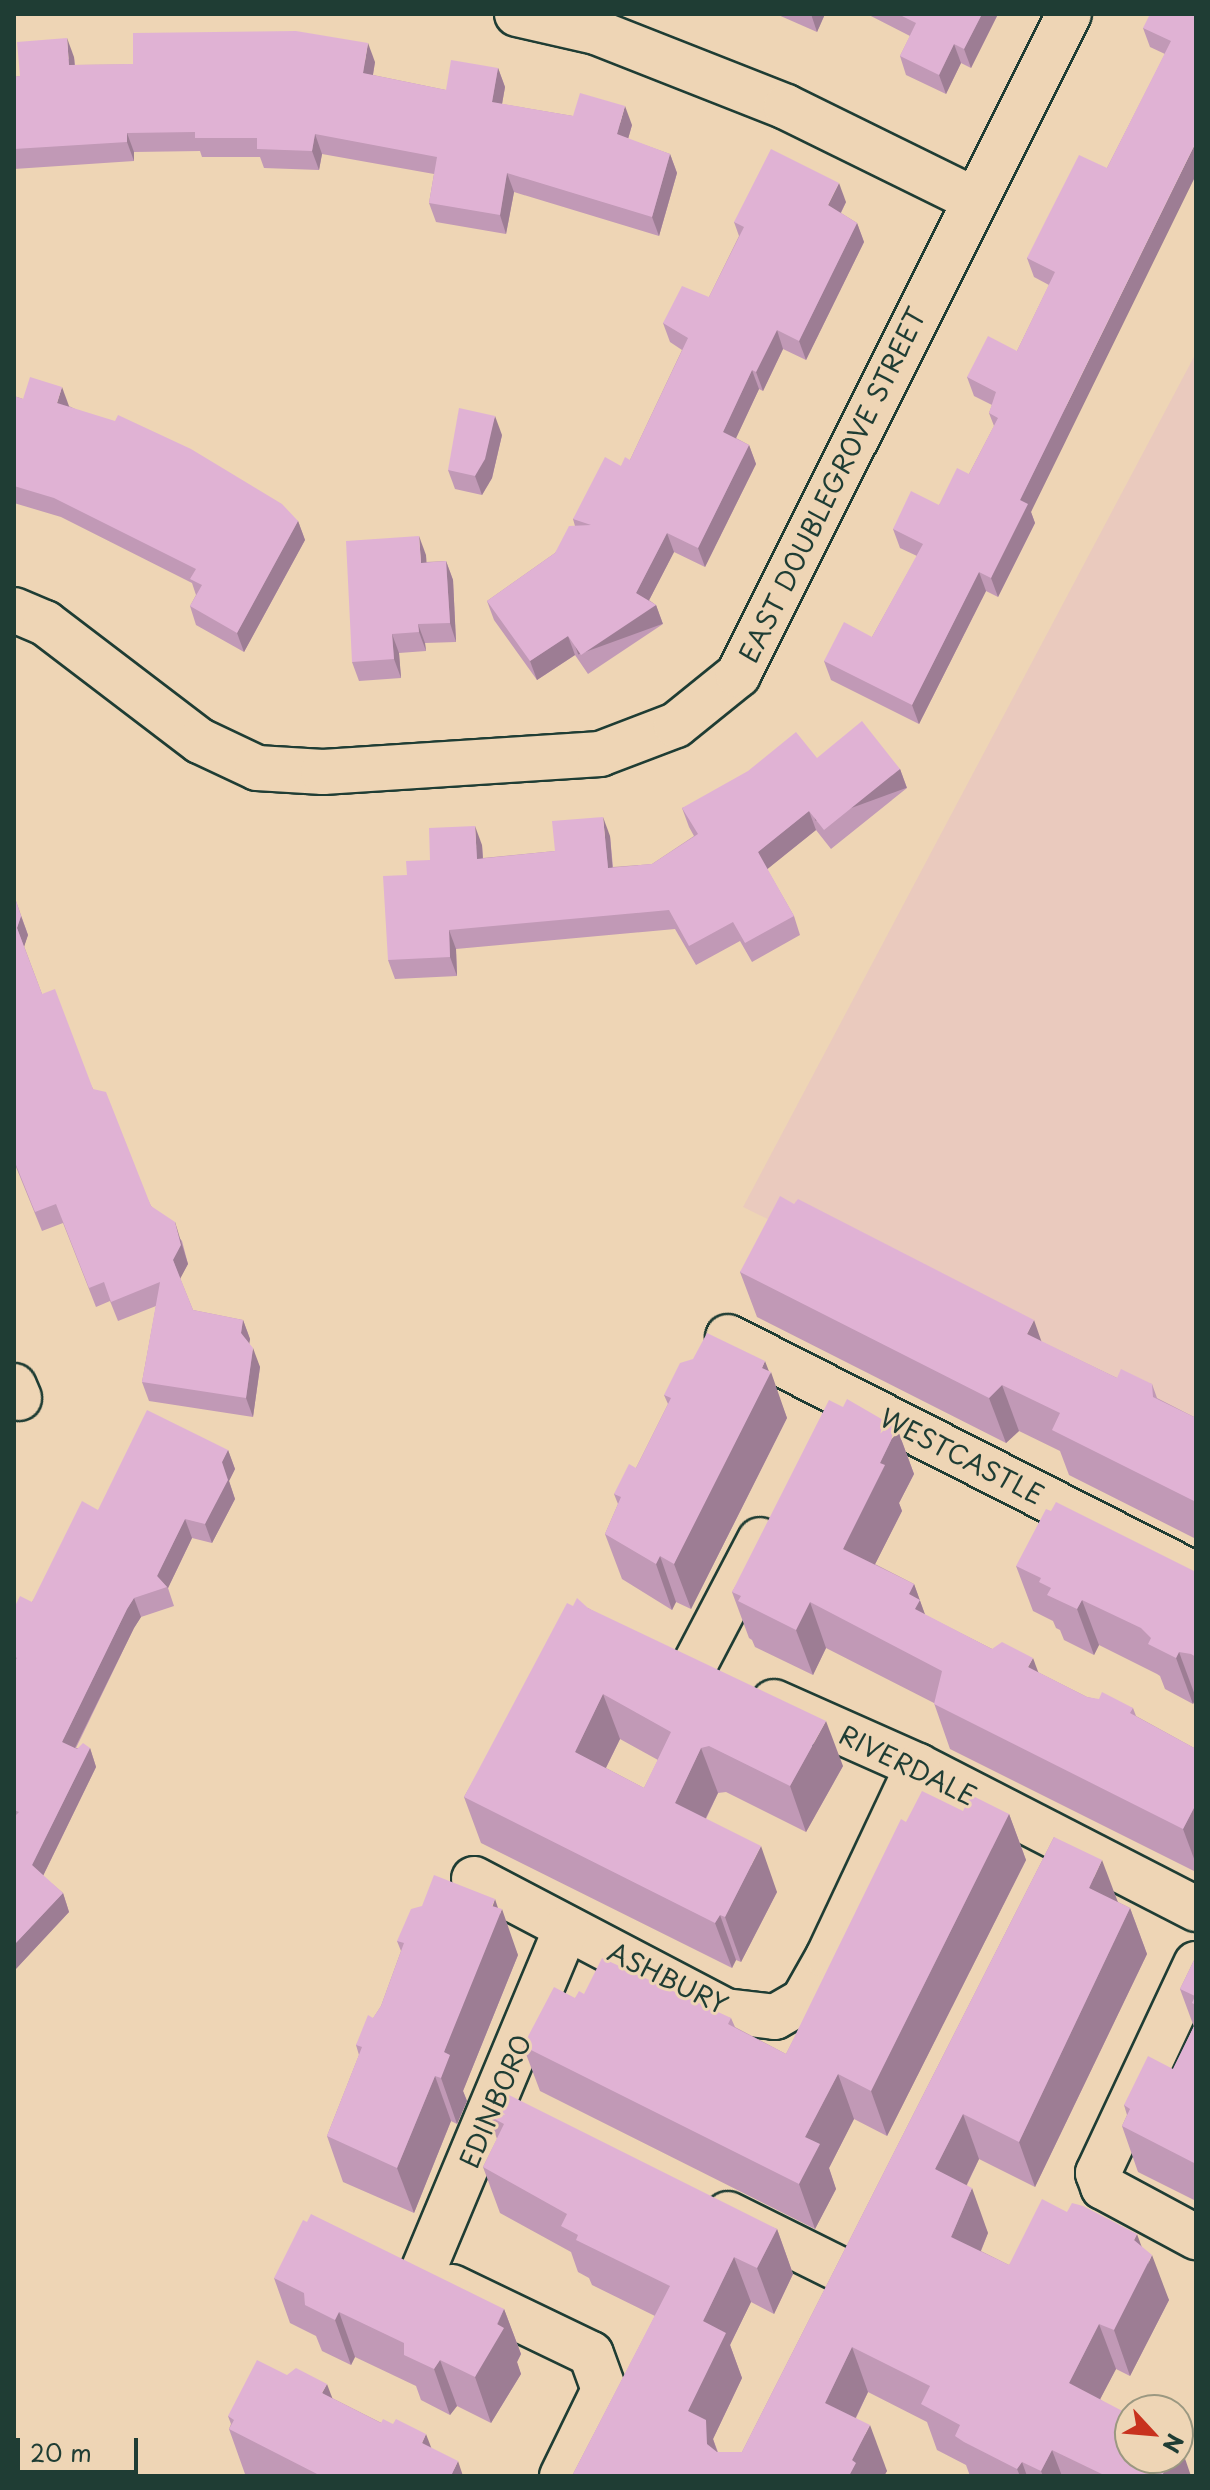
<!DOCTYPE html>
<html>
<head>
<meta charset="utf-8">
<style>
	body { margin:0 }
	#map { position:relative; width:1210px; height:2490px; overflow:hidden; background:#eed5b5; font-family:"Playpen Sans",sans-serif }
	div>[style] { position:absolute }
	.built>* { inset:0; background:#eacabe }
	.roads { filter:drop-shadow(2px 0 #1f3d34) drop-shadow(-2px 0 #1f3d34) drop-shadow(0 2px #1f3d34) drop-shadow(0 -2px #1f3d34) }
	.street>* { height:44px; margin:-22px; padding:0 22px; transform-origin:22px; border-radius:22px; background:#eed5b5 }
	.wall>* { inset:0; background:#c199b6 }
	.shaded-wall>* { inset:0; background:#9d7d94; transform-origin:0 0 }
	.building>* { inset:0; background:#e0b2d4 }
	span { translate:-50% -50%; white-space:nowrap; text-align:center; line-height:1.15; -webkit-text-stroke:6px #eed5b5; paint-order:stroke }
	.street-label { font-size:26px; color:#1f3d34 }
	.frame { position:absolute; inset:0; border:16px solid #1f3d34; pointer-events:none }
	.north { position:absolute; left:1114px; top:2394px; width:80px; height:80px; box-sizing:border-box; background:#eed5b5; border:2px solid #9b9881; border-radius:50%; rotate:116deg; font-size:22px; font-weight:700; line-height:32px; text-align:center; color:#1f3d34 }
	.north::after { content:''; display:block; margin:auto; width:28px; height:36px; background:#c8321e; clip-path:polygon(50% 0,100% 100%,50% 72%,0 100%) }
	.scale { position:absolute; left:16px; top:2438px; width:122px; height:36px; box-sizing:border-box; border:4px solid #1f3d34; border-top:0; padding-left:10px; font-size:24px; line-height:28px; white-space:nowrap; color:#1f3d34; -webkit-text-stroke:6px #eed5b5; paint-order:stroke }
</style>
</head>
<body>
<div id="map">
	<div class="built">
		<i style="clip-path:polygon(1196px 353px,1196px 1426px,743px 1207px)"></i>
	</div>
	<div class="roads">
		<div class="street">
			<i style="left:517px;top:14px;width:81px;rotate:12.8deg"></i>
			<i style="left:596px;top:32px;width:204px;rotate:21.5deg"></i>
			<i style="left:786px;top:107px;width:208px;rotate:26.2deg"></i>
			<i style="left:14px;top:610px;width:34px;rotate:23deg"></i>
			<i style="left:45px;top:623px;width:195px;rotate:37.3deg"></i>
			<i style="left:200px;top:741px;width:63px;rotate:25.3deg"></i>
			<i style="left:257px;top:768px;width:66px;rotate:3.5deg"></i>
			<i style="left:323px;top:772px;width:278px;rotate:-3.7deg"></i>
			<i style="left:600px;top:754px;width:81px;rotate:-20.9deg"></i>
			<i style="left:676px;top:725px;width:80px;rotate:-38.9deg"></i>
			<i style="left:738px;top:675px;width:739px;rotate:-63.4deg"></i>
			<i style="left:728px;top:1337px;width:525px;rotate:26.96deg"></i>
			<i style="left:14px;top:1386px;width:13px;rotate:67deg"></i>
			<i style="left:694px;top:1666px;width:142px;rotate:-62.4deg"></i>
			<i style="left:774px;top:1702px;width:158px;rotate:24deg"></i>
			<i style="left:918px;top:1766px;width:313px;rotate:27.2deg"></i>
			<i style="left:474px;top:1879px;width:284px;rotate:27.7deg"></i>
			<i style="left:725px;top:2011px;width:50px;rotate:6.8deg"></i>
			<i style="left:775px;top:2017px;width:32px;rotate:-30deg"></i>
			<i style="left:803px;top:2001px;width:51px;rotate:-60.4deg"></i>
			<i style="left:828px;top:1957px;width:211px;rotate:-64.8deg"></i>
			<i style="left:1196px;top:1964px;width:231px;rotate:115.1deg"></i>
			<i style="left:1098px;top:2173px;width:15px;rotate:70deg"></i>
			<i style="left:1103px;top:2187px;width:106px;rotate:28.3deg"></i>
			<i style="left:728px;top:2214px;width:133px;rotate:26.4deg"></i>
			<i style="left:422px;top:2273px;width:374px;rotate:-67.3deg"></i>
			<i style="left:452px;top:2287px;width:154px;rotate:25.7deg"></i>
			<i style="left:591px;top:2354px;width:38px;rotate:70deg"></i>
			<i style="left:604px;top:2390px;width:96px;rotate:116deg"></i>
		</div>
	</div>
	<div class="wall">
		<i style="clip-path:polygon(776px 14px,825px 14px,817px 32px)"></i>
		<i style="clip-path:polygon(867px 14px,998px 14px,971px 68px,961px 63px,946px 94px,906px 75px,900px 56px,910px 36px)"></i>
		<i style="clip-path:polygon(1196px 14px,1031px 512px,1035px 523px,998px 597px,986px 591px,919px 724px,831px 680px,824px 661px,872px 637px,917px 556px,900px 548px,893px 529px,939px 505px,969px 474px,994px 426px,989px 413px,992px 405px,974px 396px,967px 377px,1017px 351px,1049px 285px,1034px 277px,1027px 258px,1107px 168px,1165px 54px,1150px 47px,1143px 28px)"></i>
		<i style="clip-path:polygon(74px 57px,75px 65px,375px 62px,373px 75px,446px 90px,498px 68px,505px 87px,502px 104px,573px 116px,632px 125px,628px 139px,670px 154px,677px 173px,659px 236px,514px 192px,506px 234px,436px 222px,429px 203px,434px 174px,322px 154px,319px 170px,264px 168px,260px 157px,202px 157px,200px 151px,134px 152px,134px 161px,14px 169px,14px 77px,20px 76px)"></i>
		<i style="clip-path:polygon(846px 202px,841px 213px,857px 223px,864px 242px,806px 360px,783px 349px,763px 391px,759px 389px,736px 438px,749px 445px,756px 464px,705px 567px,674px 552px,649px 600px,656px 605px,663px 624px,588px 674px,575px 655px,537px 680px,494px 620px,487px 601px,555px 553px,575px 526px,573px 519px,621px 466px,630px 460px,682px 350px,670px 342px,663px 323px,709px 297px,739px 236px,734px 222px)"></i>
		<i style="clip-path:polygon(14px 396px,23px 399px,69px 406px,298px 521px,305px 540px,244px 652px,196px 625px,190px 606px,196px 595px,192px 583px,61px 517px,14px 503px)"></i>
		<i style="clip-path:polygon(502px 435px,492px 478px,482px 495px,455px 489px,448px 470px)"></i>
		<i style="clip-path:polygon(426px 555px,426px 562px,446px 561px,453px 580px,456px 642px,425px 643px,426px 651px,399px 653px,401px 678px,359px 681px,352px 662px)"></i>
		<i style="clip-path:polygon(817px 758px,900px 769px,907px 788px,831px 849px,816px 830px,767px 869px,794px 916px,800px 935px,752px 962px,740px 941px,696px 965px,675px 929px,456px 949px,457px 976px,395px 979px,388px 960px,407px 875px,430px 860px,482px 845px,483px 858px,555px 851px,610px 836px,613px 867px,652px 864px,694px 836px,689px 827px,682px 808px)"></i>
		<i style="clip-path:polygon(14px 900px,16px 901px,28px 935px,24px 946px,42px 994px,93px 1089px,151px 1206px,182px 1241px,188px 1264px,180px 1278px,193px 1310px,243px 1320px,250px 1339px,249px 1343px,260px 1367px,253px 1417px,149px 1401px,142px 1382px,156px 1306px,118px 1321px,110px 1301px,96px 1307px,63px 1223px,42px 1231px,14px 1162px)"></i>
		<i style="clip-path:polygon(794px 1204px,1042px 1342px,1117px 1378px,1152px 1384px,1157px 1398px,1196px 1418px,1196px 1539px,1069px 1475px,1060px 1451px,1019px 1431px,1006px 1443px,757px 1317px,740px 1272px)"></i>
		<i style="clip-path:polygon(769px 1371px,787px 1418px,691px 1609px,676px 1602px,672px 1610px,622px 1579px,605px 1534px,618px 1504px,614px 1494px,636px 1468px,668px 1404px,664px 1395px)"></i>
		<i style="clip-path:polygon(843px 1407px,897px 1428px,914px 1474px,899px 1503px,902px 1511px,875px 1564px,914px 1584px,925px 1615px,1087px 1697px,1133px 1708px,1136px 1716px,1196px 1749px,1196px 1872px,950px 1749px,934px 1703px,826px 1648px,813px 1675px,755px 1647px,752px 1640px,749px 1638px,732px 1592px)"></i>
		<i style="clip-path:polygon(228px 1450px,235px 1469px,229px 1481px,235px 1499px,212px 1543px,192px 1538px,168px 1588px,174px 1606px,141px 1617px,134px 1628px,76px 1748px,90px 1748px,96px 1767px,43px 1876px,63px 1893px,69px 1912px,14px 1971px,14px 1608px,32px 1602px,98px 1510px)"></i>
		<i style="clip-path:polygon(1016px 1566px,1196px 1572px,1196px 1698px,1193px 1704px,1165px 1689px,1160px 1676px,1157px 1674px,1099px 1645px,1094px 1655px,1064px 1640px,1060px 1630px,1056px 1628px,1053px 1621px,1033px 1611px)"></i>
		<i style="clip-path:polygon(evenodd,573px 1606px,588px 1608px,843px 1766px,806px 1832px,726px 1792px,718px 1793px,706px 1819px,777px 1892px,741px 1962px,736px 1960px,732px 1968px,481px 1843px,464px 1797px,573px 1606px,620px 1739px,658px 1760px,644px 1788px,606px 1768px,620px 1739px)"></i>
		<i style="clip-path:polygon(963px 1811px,1009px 1814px,1026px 1860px,887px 2136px,854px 2119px,829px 2168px,836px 2189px,815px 2229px,540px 2091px,523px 2046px,575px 1998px,584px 1994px,731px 2018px,735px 2027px,786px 2054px,906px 1822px)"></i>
		<i style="clip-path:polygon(1054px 1837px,1118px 1902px,1130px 1908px,1147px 1954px,1035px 2187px,979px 2159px,967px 2185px,988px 2233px,981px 2251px,1009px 2265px,1067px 2212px,1141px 2246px,1169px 2300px,1130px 2376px,1116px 2369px,1100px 2399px,1191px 2476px,970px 2476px,966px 2465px,937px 2450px,927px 2422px,868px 2392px,856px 2418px,887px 2471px,884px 2476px,572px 2476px,655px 2316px,592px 2285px,589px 2278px,578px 2272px,571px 2252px,500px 2213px,483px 2167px,497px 2139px,489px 2116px,777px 2229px,793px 2274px,774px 2314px,751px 2302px,730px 2345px,742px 2378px,713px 2439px,718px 2452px,742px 2452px)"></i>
		<i style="clip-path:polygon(498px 1908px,518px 1955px,463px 2091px,467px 2101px,457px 2124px,451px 2121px,414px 2213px,343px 2182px,327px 2136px,359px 2055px,356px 2045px,381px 2006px,401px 1951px,397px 1941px)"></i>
		<i style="clip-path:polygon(1196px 1956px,1196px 2201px,1138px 2172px,1122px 2126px,1127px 2115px,1124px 2105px,1173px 2069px,1194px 2027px,1180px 1989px)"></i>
		<i style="clip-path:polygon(274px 2278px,504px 2309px,521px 2354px,517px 2362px,521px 2374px,491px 2423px,457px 2406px,450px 2415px,421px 2400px,416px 2386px,355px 2357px,351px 2365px,322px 2351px,316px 2336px,290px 2323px)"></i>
		<i style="clip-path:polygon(332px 2398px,431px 2448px,463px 2476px,248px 2476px,245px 2474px,229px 2429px,231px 2424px,228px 2416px)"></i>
	</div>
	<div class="shaded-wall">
		<i style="clip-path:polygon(811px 14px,825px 14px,817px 32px)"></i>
		<i style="clip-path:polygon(982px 14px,998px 14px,971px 68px,964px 49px)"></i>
		<i style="clip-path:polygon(67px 38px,74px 57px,76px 84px,69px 65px)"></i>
		<i style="clip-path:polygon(368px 43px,375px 62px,370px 92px,363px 73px)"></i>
		<i style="clip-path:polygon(954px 44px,961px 63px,946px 94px,939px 75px)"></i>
		<i style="clip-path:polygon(498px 68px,505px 87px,499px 121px,492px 102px)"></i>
		<i style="clip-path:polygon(625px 106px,632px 125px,624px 153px,617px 134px)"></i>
		<i style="clip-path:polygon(127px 133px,134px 152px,134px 161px,127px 142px)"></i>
		<i style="clip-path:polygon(315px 134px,322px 154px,319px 170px,312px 151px)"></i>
		<i style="clip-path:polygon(1196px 142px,1196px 175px,1031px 512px,1035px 523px,998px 597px,991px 578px,1020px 500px)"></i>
		<i style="clip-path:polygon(670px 154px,677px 173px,659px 236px,652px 217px)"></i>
		<i style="clip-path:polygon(507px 173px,514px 192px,506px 234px,500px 215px)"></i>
		<i style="clip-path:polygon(839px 183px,846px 202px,835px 224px,828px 205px)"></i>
		<i style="clip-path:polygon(857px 223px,864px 242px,806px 360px,799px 341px)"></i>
		<i style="clip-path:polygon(777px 330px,783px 349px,763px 391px,756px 372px)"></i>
		<i style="clip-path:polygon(752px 370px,759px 389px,730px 451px,723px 432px)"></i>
		<i style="clip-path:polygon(62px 387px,69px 406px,64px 422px,57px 403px)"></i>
		<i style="clip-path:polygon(495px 416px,502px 435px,492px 478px,482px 495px,475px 476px)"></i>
		<i style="clip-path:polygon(749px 445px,756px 464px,705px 567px,698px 548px)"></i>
		<i style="clip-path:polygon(298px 521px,305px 540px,244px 652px,237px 633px)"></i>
		<i style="clip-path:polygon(667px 533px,674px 552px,643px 612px,636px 593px)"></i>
		<i style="clip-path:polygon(419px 536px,426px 555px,428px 582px,421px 563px)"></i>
		<i style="clip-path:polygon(446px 561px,453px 580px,456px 642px,450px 623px)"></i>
		<i style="clip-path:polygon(979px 572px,986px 591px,919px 724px,912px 705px)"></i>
		<i style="left:656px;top:605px;width:20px;height:90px;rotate:70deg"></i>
		<i style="clip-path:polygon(418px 624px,425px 643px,426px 651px,419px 632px)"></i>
		<i style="clip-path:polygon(392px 634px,399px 653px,401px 678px,394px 659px)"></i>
		<i style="clip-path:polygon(568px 636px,575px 655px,537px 680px,530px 661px)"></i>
		<i style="left:900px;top:769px;width:20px;height:97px;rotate:70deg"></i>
		<i style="clip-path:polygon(809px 811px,816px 830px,765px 871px,758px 852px)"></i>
		<i style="clip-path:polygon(603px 817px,610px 836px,614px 887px,608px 868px)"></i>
		<i style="clip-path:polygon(475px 826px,482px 845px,484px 878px,477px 859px)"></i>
		<i style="clip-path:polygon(21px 916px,28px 935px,24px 947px,17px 928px)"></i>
		<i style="clip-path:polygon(449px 930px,456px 949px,457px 976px,450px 957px)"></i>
		<i style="clip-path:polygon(175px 1222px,188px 1264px,180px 1279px,173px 1260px)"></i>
		<i style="clip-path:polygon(243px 1320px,250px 1339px,248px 1352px,241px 1333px)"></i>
		<i style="clip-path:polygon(1034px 1320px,1050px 1366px,1027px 1334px)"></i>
		<i style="clip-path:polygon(253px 1348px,260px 1367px,253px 1417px,246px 1398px)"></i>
		<i style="clip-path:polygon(765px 1361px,770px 1374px,771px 1372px,787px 1418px,691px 1609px,674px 1564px)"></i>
		<i style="clip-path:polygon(1002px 1385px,1019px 1431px,1006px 1443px,989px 1398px)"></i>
		<i style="clip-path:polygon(897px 1428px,914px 1474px,899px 1503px,902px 1511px,860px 1594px,843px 1549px,880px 1463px)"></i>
		<i style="clip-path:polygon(228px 1450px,235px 1469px,229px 1481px,235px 1499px,212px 1543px,205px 1524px,222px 1462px)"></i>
		<i style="clip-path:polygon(185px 1519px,192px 1538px,168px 1588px,157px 1576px)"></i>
		<i style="clip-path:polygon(660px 1556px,676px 1602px,672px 1610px,656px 1564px)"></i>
		<i style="clip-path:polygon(914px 1584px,936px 1645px,931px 1655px,909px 1594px)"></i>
		<i style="clip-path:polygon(134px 1598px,141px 1617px,134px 1628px,69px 1760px,62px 1742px,127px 1609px)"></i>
		<i style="clip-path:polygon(1082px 1600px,1099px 1645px,1094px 1655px,1077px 1609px)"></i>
		<i style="clip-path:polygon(810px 1602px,826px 1648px,813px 1675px,796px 1630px)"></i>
		<i style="clip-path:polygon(1179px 1652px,1196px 1698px,1193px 1704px,1176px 1658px)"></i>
		<i style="clip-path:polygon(1033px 1658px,1050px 1704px,1028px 1667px)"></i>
		<i style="clip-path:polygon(603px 1694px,620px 1739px,591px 1798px,575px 1752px)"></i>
		<i style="clip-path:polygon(826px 1721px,843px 1766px,806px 1832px,790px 1786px)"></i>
		<i style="clip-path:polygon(90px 1748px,96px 1767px,39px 1884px,32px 1865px)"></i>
		<i style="clip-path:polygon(701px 1748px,718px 1793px,691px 1848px,675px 1803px)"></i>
		<i style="clip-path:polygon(1196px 1804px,1196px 1864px,1183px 1829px)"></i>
		<i style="clip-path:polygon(1009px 1814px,1026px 1860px,887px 2136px,871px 2091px)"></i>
		<i style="clip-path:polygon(761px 1846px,777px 1892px,741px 1962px,725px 1917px)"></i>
		<i style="clip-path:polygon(1102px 1860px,1119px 1905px,1089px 1888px)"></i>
		<i style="clip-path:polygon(63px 1893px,69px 1912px,14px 1971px,14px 1945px)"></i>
		<i style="clip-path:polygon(495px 1899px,500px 1914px,502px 1909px,518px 1955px,463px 2091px,467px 2101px,457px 2124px,441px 2078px,444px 2052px)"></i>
		<i style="clip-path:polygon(1130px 1908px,1147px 1954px,1035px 2187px,1019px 2142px)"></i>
		<i style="clip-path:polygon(720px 1915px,736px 1960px,732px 1968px,715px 1923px)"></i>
		<i style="clip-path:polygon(838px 2074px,854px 2119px,829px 2168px,836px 2189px,815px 2229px,799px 2184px,805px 2137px)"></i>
		<i style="clip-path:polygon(435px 2076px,451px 2121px,414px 2213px,397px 2168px)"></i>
		<i style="clip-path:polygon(963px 2114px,979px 2159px,952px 2215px,935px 2169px)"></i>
		<i style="clip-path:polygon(972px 2188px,988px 2233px,968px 2282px,951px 2237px)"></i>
		<i style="clip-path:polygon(777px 2229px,793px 2274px,774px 2314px,757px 2268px)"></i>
		<i style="clip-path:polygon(1137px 2234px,1148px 2264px,1152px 2255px,1169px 2300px,1130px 2376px,1114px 2330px,1134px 2240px)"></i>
		<i style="clip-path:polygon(734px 2257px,751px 2302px,730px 2345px,742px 2378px,713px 2439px,722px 2466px,723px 2476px,688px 2411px,703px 2321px)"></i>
		<i style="clip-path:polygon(504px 2309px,521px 2354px,517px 2362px,521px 2374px,491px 2423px,475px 2377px)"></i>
		<i style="clip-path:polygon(339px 2312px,355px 2357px,351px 2365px,335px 2320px)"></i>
		<i style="clip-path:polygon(1099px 2324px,1116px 2369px,1085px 2428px,1069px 2383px)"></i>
		<i style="clip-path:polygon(852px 2347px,868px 2392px,841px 2448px,825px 2403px)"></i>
		<i style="clip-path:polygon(440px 2360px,457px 2406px,450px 2415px,434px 2369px)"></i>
		<i style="clip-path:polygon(327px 2384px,344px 2429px,322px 2393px)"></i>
		<i style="clip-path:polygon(870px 2425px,887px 2471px,884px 2476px,849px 2476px,852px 2460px)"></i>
		<i style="clip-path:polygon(426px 2434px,442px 2476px,422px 2443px)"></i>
		<i style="clip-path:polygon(1179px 2441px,1191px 2476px,1162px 2476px,1170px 2458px,1178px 2458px)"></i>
		<i style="clip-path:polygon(1052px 2450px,1062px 2476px,1043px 2476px,1041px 2471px)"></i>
		<i style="clip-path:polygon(458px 2461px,463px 2476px,451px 2476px)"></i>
		<i style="clip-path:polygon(1022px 2462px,1027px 2476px,1020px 2476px,1017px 2469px)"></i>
	</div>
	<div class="building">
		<i style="clip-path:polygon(898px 14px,982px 14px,964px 49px,954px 44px,939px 75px,900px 56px,916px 23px)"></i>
		<i style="clip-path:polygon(1150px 14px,1196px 14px,1196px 142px,1020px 500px,1028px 504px,991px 578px,979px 572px,912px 705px,824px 661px,844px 622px,872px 637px,923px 544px,893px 529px,911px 491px,939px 505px,957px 468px,969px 474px,998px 418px,989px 413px,996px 392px,967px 377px,988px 336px,1017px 351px,1055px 272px,1027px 258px,1047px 218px,1079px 155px,1107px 168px,1171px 41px,1143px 28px)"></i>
		<i style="clip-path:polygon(296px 31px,368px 43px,363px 73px,446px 90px,451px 60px,498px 68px,492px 102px,573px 116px,580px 93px,625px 106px,617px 134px,670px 154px,652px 217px,507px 173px,500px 215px,429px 203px,437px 157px,315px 134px,312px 151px,257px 149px,257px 138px,195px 138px,195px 132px,127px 133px,127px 142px,14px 149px,14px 77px,20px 76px,17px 42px,67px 38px,69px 65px,133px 64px,133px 33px)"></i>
		<i style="clip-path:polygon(771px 149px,839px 183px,828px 205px,857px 223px,799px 341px,777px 330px,756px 372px,752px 370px,723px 432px,749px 445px,698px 548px,667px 533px,636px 593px,656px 605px,581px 655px,568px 636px,530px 661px,487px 601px,555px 553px,569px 526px,591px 525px,573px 519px,605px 457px,621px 466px,625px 457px,630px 460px,688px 338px,663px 323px,682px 286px,709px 297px,744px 227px,734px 222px)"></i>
		<i style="clip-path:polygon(30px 377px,62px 387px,57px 403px,115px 421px,118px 415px,191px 449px,282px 504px,298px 521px,237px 633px,190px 606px,202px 585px,190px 579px,196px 569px,54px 498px,14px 486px,14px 396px,23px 399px)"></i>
		<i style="clip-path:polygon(459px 408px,495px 416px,485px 459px,475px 476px,448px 470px)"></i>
		<i style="clip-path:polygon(419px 536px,421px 563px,446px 561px,450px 623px,418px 624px,419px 632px,392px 634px,394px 659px,352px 662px,346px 541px)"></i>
		<i style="clip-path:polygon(862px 721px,900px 769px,824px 830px,809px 811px,758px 852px,794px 916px,745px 943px,733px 922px,689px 946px,669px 910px,449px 930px,450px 957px,388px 960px,383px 876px,407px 875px,406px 861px,430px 860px,429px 828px,475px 826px,477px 859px,555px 851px,552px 821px,603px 817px,608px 868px,652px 864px,698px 834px,682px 808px,748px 771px,796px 732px,817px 758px)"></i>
		<i style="clip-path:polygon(14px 900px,16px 901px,21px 916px,17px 928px,42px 994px,55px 989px,93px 1089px,106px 1092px,151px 1206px,175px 1222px,181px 1245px,173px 1260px,193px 1310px,243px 1320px,241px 1333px,253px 1348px,246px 1398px,142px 1382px,160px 1282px,111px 1302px,104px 1282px,89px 1288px,56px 1204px,35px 1212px,14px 1160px)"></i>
		<i style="clip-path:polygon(780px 1196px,794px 1204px,798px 1199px,1034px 1320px,1027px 1334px,1117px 1378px,1121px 1369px,1152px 1384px,1153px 1397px,1196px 1418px,1196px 1502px,1052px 1430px,1060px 1413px,1002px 1385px,989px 1398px,740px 1272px)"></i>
		<i style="clip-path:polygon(707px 1333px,765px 1361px,762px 1368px,771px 1372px,674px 1564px,660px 1556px,656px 1564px,605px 1534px,621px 1497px,614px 1494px,629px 1464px,636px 1468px,671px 1398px,664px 1395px,680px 1363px,693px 1359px)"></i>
		<i style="clip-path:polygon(847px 1399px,897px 1428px,880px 1463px,885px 1465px,843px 1549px,914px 1584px,909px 1594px,920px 1600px,915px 1609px,992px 1649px,1002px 1642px,1033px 1658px,1028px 1667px,1087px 1697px,1099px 1699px,1102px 1692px,1133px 1708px,1130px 1713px,1196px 1749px,1196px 1804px,1183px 1829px,934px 1704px,942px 1671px,810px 1602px,796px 1630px,738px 1601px,741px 1596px,732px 1592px,829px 1400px,843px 1407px)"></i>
		<i style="clip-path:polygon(147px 1410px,228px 1450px,222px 1462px,228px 1480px,205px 1524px,185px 1519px,157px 1576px,167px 1587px,134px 1598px,127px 1609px,62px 1742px,77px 1749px,83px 1743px,90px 1748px,32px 1865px,63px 1893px,14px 1945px,14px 1817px,19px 1812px,14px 1810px,14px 1663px,17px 1658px,14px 1656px,14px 1608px,20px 1596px,32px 1602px,82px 1501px,98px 1510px)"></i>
		<i style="clip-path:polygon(1056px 1502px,1196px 1572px,1196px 1657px,1191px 1654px,1179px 1652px,1176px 1658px,1148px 1644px,1151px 1638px,1141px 1628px,1082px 1600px,1077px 1609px,1047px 1595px,1051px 1588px,1039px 1582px,1041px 1578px,1016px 1566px,1046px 1509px,1051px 1511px)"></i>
		<i style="clip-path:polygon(evenodd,577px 1598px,588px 1608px,826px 1721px,790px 1786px,709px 1746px,701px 1748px,675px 1803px,761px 1846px,725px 1917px,720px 1915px,715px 1923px,464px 1797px,567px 1603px,573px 1606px,577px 1598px,603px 1694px,671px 1732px,644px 1788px,575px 1752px,603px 1694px)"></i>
		<i style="clip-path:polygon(922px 1791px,963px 1811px,971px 1795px,1009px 1814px,871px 2091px,838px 2074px,805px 2137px,820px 2144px,799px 2184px,523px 2046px,554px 1987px,575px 1998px,579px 1991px,584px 1994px,602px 1958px,731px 2018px,728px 2024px,786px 2054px,901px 1819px,906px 1822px)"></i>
		<i style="clip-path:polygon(1054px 1837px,1102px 1860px,1089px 1888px,1130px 1908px,1019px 2142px,963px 2114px,935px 2169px,972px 2188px,951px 2237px,1009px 2265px,1042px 2199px,1067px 2212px,1072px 2203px,1083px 2206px,1137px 2234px,1134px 2240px,1152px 2255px,1114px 2330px,1099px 2324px,1069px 2383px,1130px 2415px,1130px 2458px,1170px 2458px,1162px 2476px,1106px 2476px,1052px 2450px,1041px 2471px,1022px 2462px,1017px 2469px,964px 2442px,955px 2436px,960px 2425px,921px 2404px,930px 2386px,852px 2347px,825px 2403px,870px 2425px,852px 2460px,856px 2463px,849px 2476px,572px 2476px,670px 2286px,576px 2240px,578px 2235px,561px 2226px,567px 2214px,483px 2167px,504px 2124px,489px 2116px,501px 2091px,777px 2229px,757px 2268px,734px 2257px,703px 2321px,726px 2333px,688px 2411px,706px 2420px,707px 2444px,717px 2452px,742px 2452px)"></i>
		<i style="clip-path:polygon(434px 1875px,495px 1899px,492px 1906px,502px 1909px,444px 2052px,450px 2055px,441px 2078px,435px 2076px,397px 2168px,327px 2136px,362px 2047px,356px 2045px,368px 2015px,373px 2018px,381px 2006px,404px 1943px,397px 1941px,411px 1909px,422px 1906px)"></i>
		<i style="clip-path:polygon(1196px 1956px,1196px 2005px,1192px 2003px,1195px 1996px,1180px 1989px)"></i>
		<i style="clip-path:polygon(1196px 2022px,1196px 2164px,1122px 2126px,1130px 2109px,1124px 2105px,1148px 2056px,1173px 2069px)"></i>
		<i style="clip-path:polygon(311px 2214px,504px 2309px,497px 2324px,504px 2328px,475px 2377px,440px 2360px,434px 2369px,404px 2355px,404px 2343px,339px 2312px,335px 2320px,305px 2305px,304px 2293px,274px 2278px,303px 2220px,307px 2222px)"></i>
		<i style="clip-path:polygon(257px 2360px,287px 2375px,296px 2368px,327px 2384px,322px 2393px,381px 2423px,383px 2419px,393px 2424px,396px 2419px,426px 2434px,422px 2443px,458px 2461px,451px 2476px,321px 2476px,229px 2429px,234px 2420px,228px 2416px)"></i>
	</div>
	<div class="street-label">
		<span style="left:832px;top:485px;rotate:-64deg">EAST DOUBLEGROVE STREET</span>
		<span style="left:962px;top:1456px;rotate:27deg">WESTCASTLE</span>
		<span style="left:908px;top:1765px;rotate:26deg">RIVERDALE</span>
		<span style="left:668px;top:1978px;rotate:26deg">ASHBURY</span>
		<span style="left:495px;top:2101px;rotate:-67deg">EDINBORO</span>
	</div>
	<div class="frame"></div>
	<div class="north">N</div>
	<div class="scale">20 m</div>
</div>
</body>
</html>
